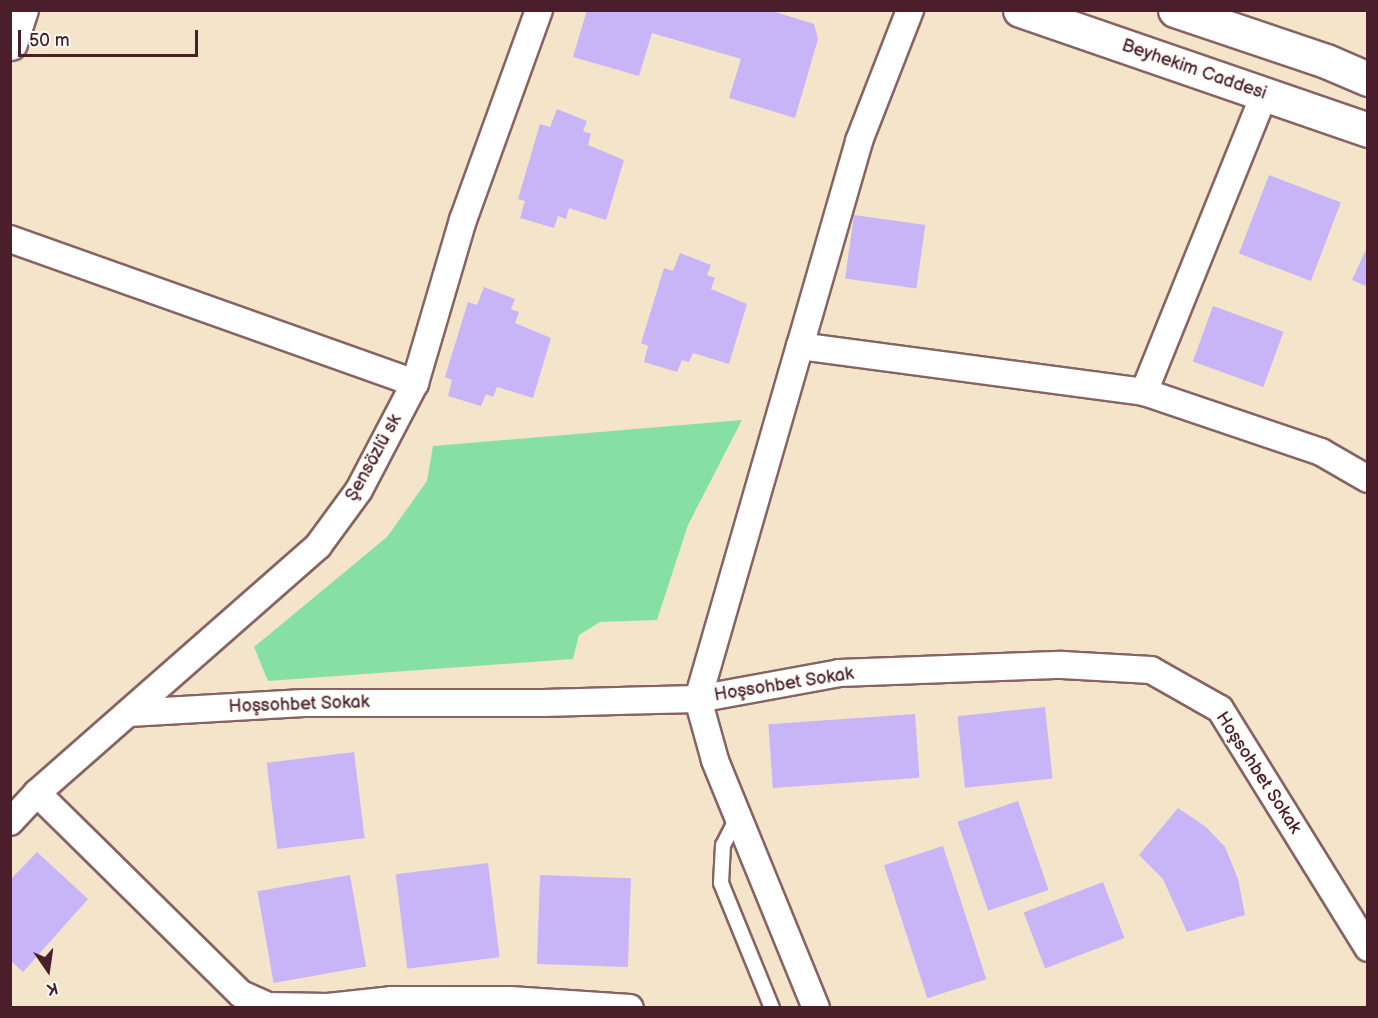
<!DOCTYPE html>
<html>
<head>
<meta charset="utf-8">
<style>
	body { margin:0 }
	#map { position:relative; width:1378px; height:1018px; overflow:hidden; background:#f4e4ca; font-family:"Balsamiq Sans",sans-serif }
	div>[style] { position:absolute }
	.green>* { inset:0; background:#86e0a5 }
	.building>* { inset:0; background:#c8b5f8; transform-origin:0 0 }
	.roads { filter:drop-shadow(2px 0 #866463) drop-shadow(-2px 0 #866463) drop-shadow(0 2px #866463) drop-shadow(0 -2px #866463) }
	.service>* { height:14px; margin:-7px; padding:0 7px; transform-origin:7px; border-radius:7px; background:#fff }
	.minor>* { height:26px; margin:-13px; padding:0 13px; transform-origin:13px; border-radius:13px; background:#fff }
	.tertiary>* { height:33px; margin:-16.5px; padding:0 16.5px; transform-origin:16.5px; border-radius:16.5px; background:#fff }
	.secondary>* { height:33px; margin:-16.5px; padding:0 16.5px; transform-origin:16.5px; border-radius:16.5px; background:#fff }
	span { translate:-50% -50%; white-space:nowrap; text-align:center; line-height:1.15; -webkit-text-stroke:4.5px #fdfcf7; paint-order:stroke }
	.street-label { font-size:18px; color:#4a1f2b }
	.frame { position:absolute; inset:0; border:12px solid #4a1f2b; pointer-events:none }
	.north { position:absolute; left:18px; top:940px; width:60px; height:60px; -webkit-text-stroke:4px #fdfcf7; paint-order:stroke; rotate:167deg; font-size:16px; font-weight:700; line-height:24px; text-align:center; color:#4a1f2b }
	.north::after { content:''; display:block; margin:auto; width:21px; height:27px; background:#4a1f2b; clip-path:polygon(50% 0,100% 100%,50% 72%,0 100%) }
	.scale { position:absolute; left:18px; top:30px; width:180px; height:27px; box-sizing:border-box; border:3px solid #4a1f2b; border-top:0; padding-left:8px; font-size:18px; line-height:21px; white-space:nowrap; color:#4a1f2b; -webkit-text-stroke:4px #fdfcf7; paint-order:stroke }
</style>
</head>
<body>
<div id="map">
	<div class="green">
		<i style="clip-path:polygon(742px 420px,688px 525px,657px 620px,600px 622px,579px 635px,573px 659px,268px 681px,254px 647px,387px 537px,427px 481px,433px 446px)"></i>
	</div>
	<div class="building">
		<i style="clip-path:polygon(587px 10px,769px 10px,814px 24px,818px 39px,795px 118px,729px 98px,741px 59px,652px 33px,639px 76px,573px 57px)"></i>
		<i style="clip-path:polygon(557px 109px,587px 121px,583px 131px,591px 134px,588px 145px,624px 160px,606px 220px,569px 208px,566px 219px,558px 216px,554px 228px,520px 218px,525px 201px,518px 199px,540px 124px,550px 127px)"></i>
		<i style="left:1269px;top:175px;width:77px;height:84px;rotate:21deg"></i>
		<i style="left:854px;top:215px;width:72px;height:64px;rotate:8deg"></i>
		<i style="clip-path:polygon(1368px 245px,1368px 287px,1352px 280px)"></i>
		<i style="clip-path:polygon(680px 253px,711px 265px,707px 275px,715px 278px,711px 289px,747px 304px,729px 364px,693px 353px,689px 362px,682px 360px,677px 372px,644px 362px,648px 346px,641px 343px,664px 268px,673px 271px)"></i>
		<i style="clip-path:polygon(484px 287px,515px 299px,511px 309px,519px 312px,515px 323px,551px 338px,533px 398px,497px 387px,493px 397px,486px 394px,481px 406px,448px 396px,452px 380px,445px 377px,468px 302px,477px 305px)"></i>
		<i style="left:1213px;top:306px;width:75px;height:59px;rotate:20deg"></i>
		<i style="left:1045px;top:707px;width:72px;height:88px;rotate:84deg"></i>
		<i style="left:915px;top:714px;width:64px;height:147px;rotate:86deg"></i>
		<i style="left:354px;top:752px;width:87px;height:88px;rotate:83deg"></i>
		<i style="left:1018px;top:801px;width:94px;height:64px;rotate:71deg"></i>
		<i style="clip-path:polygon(1178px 808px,1206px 827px,1225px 847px,1238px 879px,1245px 915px,1187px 932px,1163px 879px,1139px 855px)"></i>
		<i style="left:943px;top:846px;width:140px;height:62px;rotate:72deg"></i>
		<i style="clip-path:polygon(37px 852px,88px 899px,23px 972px,10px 960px,10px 880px)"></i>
		<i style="left:488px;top:863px;width:95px;height:93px;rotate:83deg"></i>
		<i style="left:350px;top:875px;width:93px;height:94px;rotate:80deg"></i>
		<i style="left:540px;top:875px;width:91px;height:89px;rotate:2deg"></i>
		<i style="left:1103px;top:882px;width:60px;height:85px;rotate:69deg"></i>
	</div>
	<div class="roads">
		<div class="service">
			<i style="left:738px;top:816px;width:33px;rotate:117deg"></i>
			<i style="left:723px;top:845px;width:38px;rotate:93deg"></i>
			<i style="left:721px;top:883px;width:135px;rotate:67.8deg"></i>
		</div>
		<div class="minor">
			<i style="left:10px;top:239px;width:430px;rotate:19.6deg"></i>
			<i style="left:800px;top:346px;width:213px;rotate:-73.9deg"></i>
			<i style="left:859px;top:141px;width:141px;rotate:-68.7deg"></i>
			<i style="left:1144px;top:392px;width:320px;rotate:-68deg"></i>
			<i style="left:129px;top:713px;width:175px;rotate:-3.3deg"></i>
			<i style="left:304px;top:703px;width:239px"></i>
			<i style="left:543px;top:703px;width:155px;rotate:-1.5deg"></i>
			<i style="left:698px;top:699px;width:143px;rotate:-10.4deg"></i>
			<i style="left:839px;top:673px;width:223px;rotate:-2.1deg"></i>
			<i style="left:1062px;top:665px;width:89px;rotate:3.2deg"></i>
			<i style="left:1151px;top:670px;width:79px;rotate:29.5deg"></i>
			<i style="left:1220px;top:709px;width:281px;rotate:58.2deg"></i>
			<i style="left:37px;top:793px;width:374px;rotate:-41.3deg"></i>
			<i style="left:318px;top:546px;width:69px;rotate:-53.8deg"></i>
			<i style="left:359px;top:490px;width:121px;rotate:-62.4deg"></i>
			<i style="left:415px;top:383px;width:170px;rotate:-73.6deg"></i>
			<i style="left:463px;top:220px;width:223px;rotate:-70.1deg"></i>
			<i style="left:10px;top:822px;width:40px;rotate:-47deg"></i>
			<i style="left:37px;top:793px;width:286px;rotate:44.6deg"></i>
			<i style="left:241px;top:994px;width:30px;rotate:24deg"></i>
			<i style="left:268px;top:1006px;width:60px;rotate:1deg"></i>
			<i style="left:328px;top:1007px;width:63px;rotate:-6.3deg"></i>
			<i style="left:391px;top:1000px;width:119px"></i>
			<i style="left:510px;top:1000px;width:120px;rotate:3.8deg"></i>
			<i style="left:816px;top:1008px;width:268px;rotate:-112.2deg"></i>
			<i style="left:715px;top:760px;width:63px;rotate:-105.6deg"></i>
			<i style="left:698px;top:699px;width:367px;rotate:-73.9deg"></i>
			<i style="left:800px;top:346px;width:347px;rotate:7.6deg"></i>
			<i style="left:1144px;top:392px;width:187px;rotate:18.7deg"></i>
			<i style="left:1321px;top:452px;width:54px;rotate:29.9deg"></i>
		</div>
		<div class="tertiary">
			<i style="left:10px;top:43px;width:35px;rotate:-72deg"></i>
		</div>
		<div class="secondary">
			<i style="left:1020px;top:10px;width:368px;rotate:19deg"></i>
			<i style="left:1175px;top:10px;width:159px;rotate:18.7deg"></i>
			<i style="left:1326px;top:61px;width:46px;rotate:23.2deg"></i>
		</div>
	</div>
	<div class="street-label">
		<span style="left:1194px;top:70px;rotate:19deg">Beyhekim Caddesi</span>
		<span style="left:374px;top:458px;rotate:-61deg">Şensözlü sk</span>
		<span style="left:784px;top:685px;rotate:-9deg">Hoşsohbet Sokak</span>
		<span style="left:299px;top:705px;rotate:-2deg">Hoşsohbet Sokak</span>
		<span style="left:1258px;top:773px;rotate:57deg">Hoşsohbet Sokak</span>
	</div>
	<div class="frame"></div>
	<div class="north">K</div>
	<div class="scale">50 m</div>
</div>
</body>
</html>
